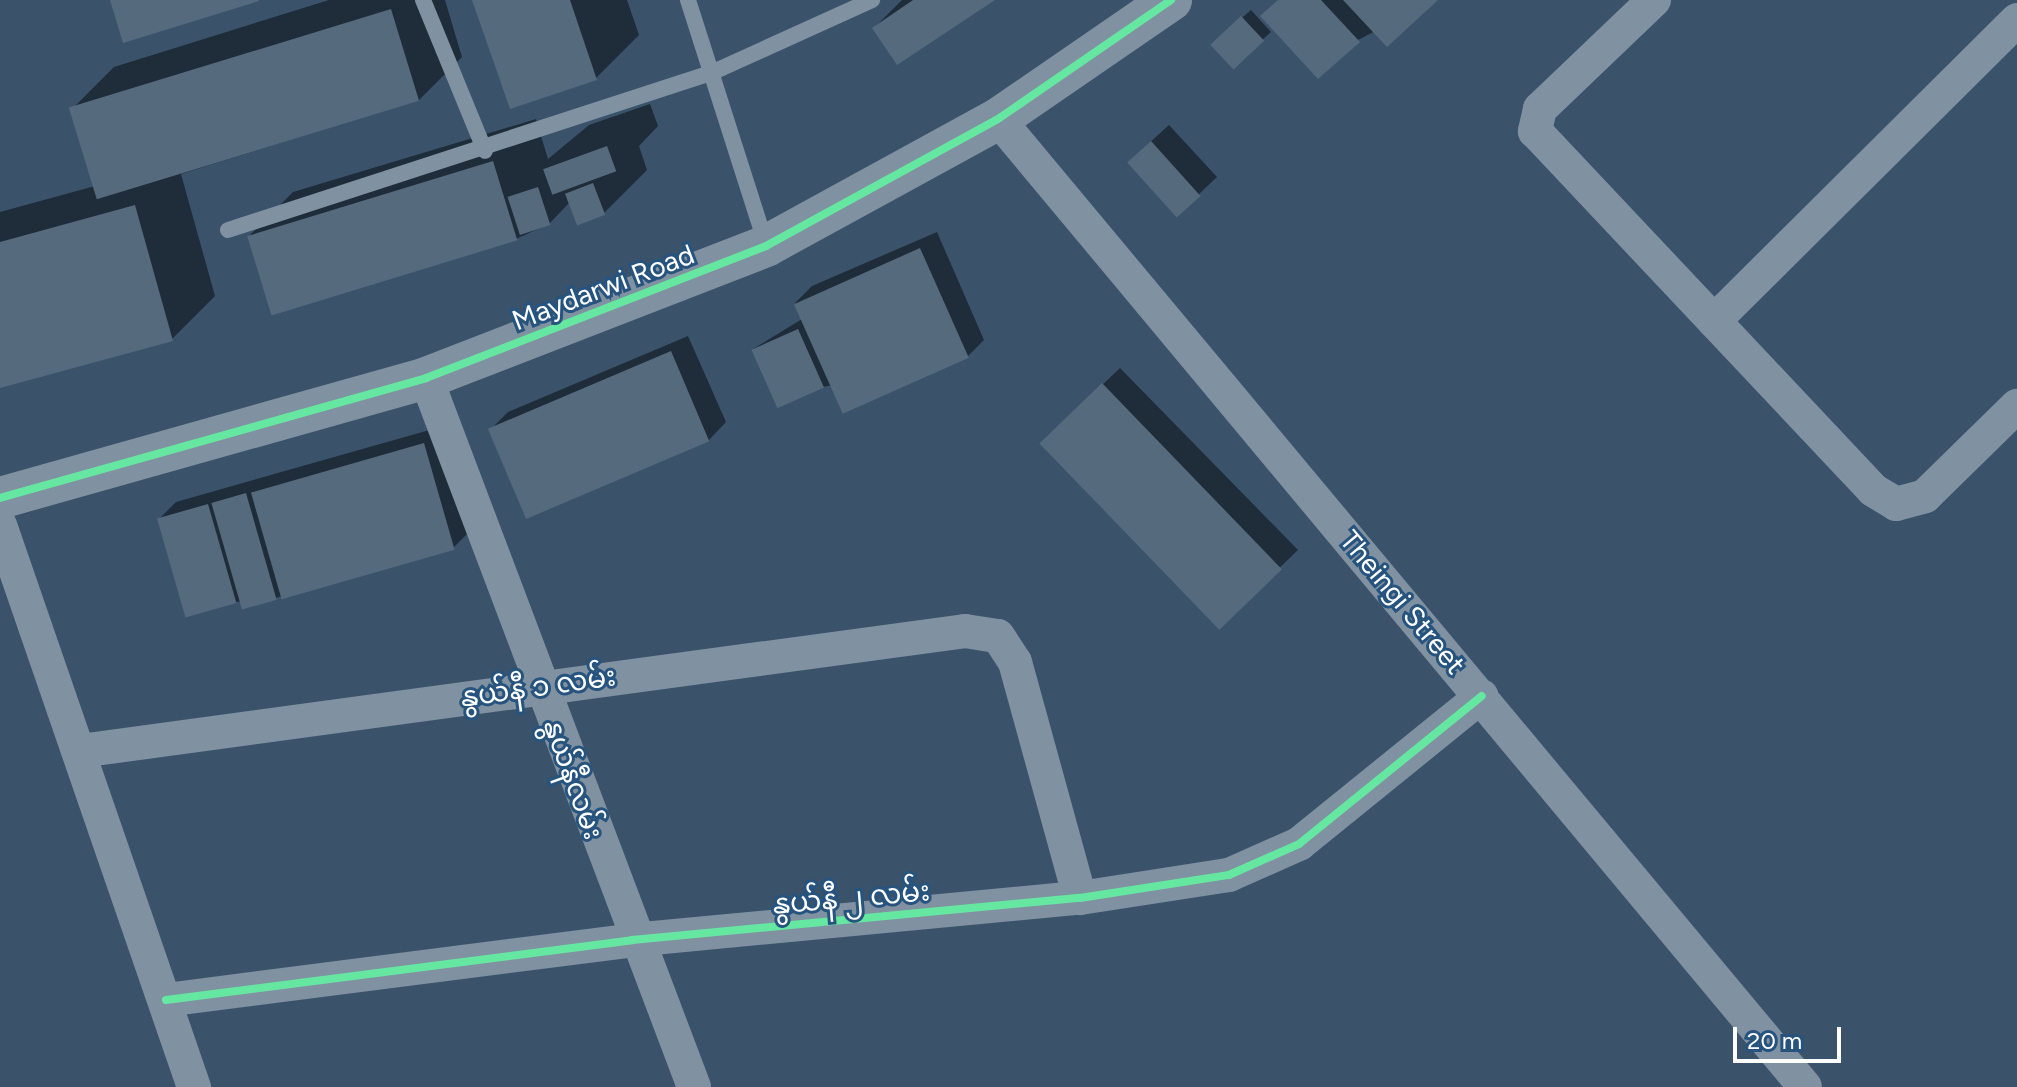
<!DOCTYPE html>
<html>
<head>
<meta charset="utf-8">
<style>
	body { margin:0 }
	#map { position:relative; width:2017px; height:1087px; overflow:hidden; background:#3a536b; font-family:Figtree,"Noto Sans Myanmar",sans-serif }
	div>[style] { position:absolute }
	.shadow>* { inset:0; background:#0007 }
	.building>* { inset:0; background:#566a7d; transform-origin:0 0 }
	.service>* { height:16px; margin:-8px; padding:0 8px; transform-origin:8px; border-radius:8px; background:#8091a1 }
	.minor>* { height:34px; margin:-17px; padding:0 17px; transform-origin:17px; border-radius:17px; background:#8091a1 }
	.tertiary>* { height:42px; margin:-21px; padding:0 21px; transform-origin:21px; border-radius:21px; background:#8091a1 }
	.cycleway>* { height:8px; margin:-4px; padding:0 4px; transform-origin:4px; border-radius:4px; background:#66e7a1 }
	span { translate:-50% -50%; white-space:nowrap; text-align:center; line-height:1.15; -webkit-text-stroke:6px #26547f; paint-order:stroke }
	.street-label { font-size:28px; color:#fff }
	.scale { position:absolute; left:1733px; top:1027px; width:108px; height:36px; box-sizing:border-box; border:4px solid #fff; border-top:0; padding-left:10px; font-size:24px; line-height:28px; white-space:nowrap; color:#fff; -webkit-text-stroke:6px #26547f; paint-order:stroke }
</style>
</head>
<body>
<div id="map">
	<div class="shadow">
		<i style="clip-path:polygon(329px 0,445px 0,462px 57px,419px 100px,181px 174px,215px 296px,172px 339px,0 386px,0 212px,95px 186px,71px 110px,114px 67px)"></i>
		<i style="clip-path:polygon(475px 0,627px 0,639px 35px,596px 78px)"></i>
		<i style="clip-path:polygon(902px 0,992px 0,874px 28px)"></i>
		<i style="clip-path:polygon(1279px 0,1435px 0,1358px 40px)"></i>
		<i style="clip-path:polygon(1251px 10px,1271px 32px,1233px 66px,1221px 36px)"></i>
		<i style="clip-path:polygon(650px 104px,658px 126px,639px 146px,647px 170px,604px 213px,578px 223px,570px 202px,549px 224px,516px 239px,250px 235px,293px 192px,536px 119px,548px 159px,589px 125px)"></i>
		<i style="clip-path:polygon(1169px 125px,1217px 177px,1178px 214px,1147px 145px)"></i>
		<i style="clip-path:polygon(937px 232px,984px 340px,967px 357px,823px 387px,753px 349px,802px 319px,795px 303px,812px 286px)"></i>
		<i style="clip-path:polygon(688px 336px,726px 422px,709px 440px,491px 429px,508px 412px)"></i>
		<i style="clip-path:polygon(1120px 368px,1298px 550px,1219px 626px,1059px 426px)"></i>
		<i style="clip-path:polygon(440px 427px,470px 531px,453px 548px,275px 598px,235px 602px,159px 519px,176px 502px)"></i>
	</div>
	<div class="building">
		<i style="clip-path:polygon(110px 0,258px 0,259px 1px,123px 43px)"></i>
		<i style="clip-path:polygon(472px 0,570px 0,597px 80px,510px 109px)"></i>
		<i style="clip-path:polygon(913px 0,995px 0,897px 65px,872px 28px)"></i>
		<i style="clip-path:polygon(1278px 0,1321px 0,1360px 42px,1318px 79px,1260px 16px)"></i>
		<i style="clip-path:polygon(1343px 0,1438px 0,1387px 47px)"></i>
		<i style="left:391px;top:9px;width:96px;height:337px;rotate:73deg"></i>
		<i style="left:1241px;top:16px;width:34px;height:42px;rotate:47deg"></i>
		<i style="left:1151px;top:141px;width:74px;height:32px;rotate:48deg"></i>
		<i style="left:607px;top:146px;width:27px;height:68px;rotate:70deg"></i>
		<i style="left:493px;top:161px;width:83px;height:257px;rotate:73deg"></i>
		<i style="left:593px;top:183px;width:34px;height:30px;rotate:69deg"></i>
		<i style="left:538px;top:187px;width:40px;height:32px;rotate:72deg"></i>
		<i style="clip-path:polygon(135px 205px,173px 341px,0 388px,0 242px)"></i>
		<i style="left:920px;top:248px;width:120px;height:138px;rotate:66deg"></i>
		<i style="left:798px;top:329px;width:64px;height:51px;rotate:66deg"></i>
		<i style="left:671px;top:351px;width:98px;height:199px;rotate:67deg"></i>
		<i style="left:1102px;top:383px;width:259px;height:87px;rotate:46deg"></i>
		<i style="left:424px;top:443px;width:111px;height:180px;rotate:74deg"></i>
		<i style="left:246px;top:493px;width:111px;height:36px;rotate:74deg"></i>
		<i style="left:208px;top:504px;width:103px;height:53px;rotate:74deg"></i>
	</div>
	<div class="service">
		<i style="left:423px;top:0;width:163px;rotate:67.7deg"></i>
		<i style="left:688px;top:0;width:256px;rotate:72.3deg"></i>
		<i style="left:228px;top:230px;width:508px;rotate:-18.01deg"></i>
		<i style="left:711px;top:73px;width:177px;rotate:-24.4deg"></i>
	</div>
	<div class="minor">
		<i style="left:1654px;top:0;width:158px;rotate:136.3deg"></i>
		<i style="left:1540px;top:109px;width:23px;rotate:103deg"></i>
		<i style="left:1535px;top:131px;width:493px;rotate:46.7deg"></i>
		<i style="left:1873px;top:490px;width:27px;rotate:31deg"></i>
		<i style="left:1896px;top:504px;width:30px;rotate:-15deg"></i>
		<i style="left:1925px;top:496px;width:129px;rotate:-44.4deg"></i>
		<i style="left:998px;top:119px;width:1260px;rotate:50.18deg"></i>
		<i style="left:1714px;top:321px;width:427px;rotate:-44.8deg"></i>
		<i style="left:426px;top:378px;width:758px;rotate:69.29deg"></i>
		<i style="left:0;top:525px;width:595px;rotate:70.96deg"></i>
		<i style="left:80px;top:751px;width:893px;rotate:-7.72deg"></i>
		<i style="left:965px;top:631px;width:33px;rotate:9deg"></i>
		<i style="left:998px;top:636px;width:31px;rotate:57deg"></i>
		<i style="left:1015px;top:662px;width:245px;rotate:74.6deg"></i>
		<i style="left:166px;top:1000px;width:470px;rotate:-7.3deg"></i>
		<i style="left:632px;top:940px;width:450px;rotate:-5.4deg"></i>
		<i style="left:1080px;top:898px;width:151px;rotate:-8.8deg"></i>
		<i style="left:1229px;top:875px;width:77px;rotate:-23.9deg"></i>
		<i style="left:1299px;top:844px;width:235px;rotate:-39deg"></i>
	</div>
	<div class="tertiary">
		<i style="left:0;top:498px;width:443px;rotate:-15.7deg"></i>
		<i style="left:426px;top:378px;width:365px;rotate:-21.2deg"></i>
		<i style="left:766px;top:246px;width:264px;rotate:-28.7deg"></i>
		<i style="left:998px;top:119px;width:210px;rotate:-34.5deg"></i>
	</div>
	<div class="cycleway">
		<i style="left:0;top:498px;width:443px;rotate:-15.7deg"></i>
		<i style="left:426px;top:378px;width:365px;rotate:-21.2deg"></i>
		<i style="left:766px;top:246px;width:264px;rotate:-28.7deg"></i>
		<i style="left:998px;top:119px;width:210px;rotate:-34.5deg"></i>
		<i style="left:166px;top:1000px;width:470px;rotate:-7.3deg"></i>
		<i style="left:632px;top:940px;width:450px;rotate:-5.4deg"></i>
		<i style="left:1080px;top:898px;width:151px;rotate:-8.8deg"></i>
		<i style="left:1229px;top:875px;width:77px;rotate:-23.9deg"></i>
		<i style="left:1299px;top:844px;width:235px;rotate:-39deg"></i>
	</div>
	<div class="street-label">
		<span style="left:603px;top:287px;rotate:-21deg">Maydarwi Road</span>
		<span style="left:1403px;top:602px;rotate:50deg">Theingi Street</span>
		<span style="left:538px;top:686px;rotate:-8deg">နွယ်နီ ၁ လမ်း</span>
		<span style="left:574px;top:779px;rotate:70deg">နွယ်နီလမ်း</span>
		<span style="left:851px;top:897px;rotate:-5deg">နွယ်နီ ၂ လမ်း</span>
	</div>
	<div class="scale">20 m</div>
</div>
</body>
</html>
